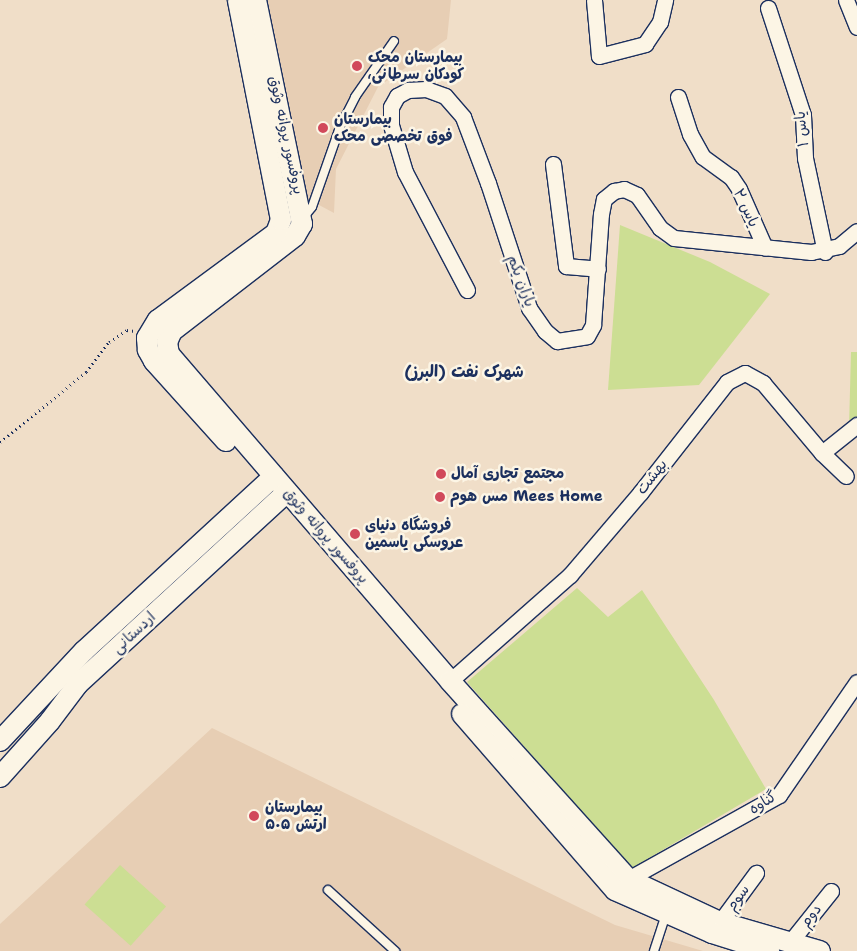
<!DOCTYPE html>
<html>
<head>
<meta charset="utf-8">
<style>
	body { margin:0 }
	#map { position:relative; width:857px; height:951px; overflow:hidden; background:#f0dec8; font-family:"Shantell Sans","Playpen Sans Arabic",sans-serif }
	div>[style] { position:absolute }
	.built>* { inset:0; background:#e7ceb4 }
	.green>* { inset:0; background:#ccde93; transform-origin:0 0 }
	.path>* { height:2.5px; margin-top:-1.25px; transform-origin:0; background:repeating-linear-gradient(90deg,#1b2f5e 0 1px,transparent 0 5px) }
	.roads { filter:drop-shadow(1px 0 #1b2f5e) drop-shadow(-1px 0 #1b2f5e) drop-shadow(0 1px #1b2f5e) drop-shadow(0 -1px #1b2f5e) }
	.service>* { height:8px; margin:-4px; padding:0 4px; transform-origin:4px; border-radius:4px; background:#fcf5e5 }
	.minor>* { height:15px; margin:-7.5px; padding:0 7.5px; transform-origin:7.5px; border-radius:7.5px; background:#fcf5e5 }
	.secondary>* { height:20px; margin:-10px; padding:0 10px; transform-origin:10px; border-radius:10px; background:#fcf5e5 }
	.dots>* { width:14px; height:14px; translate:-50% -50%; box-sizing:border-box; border:2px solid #fcf5e5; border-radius:50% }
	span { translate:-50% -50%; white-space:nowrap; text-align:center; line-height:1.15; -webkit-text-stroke:5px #fcf5e5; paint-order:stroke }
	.poi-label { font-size:15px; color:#1b2f5e; font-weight:700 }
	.left { translate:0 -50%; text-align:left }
	.street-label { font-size:15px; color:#1b2f5e }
	.neighbourhood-label { font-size:16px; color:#1b2f5e; font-weight:700 }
</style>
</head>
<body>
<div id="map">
	<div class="built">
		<i style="clip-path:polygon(264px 0,451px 0,447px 39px,378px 87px,336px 169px,334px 213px,304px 197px)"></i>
		<i style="clip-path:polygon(212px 728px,615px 925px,703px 951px,0 951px,0 924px)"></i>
	</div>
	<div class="green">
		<i style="clip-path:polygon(620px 225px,710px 262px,770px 294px,699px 385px,608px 390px)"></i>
		<i style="clip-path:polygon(851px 352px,857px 352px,857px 421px,849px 428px)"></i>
		<i style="clip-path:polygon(577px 588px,608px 617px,642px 590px,714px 700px,766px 789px,632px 868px,467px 682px)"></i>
		<i style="left:120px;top:865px;width:62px;height:53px;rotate:42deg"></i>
	</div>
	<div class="path">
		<i style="left:0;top:442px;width:111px;rotate:-39.1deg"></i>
		<i style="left:86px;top:372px;width:38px;rotate:-53deg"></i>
		<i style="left:109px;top:342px;width:22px;rotate:-34deg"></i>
		<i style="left:127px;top:330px;width:8px;rotate:7deg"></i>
	</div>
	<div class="roads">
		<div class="service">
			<i style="left:303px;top:218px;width:14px;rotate:-51deg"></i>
			<i style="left:312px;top:207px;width:85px;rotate:-70.7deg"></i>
			<i style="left:340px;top:127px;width:34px;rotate:-63deg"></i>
			<i style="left:355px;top:97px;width:68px;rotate:-55.1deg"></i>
			<i style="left:328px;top:890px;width:91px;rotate:42.3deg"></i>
			<i style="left:654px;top:951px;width:40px;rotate:-72deg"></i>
		</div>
		<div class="minor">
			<i style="left:594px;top:0;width:56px;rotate:84.9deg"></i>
			<i style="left:599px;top:56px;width:48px;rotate:-14.6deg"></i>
			<i style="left:645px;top:44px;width:27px;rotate:-56deg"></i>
			<i style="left:660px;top:22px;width:23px;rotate:-77deg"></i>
			<i style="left:846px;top:0;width:29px;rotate:68deg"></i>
			<i style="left:768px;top:8px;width:113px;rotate:71.9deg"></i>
			<i style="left:803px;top:115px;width:43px;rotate:87.3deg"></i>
			<i style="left:805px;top:158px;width:96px;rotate:78deg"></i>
			<i style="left:678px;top:97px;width:39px;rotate:72deg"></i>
			<i style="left:690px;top:134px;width:26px;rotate:61deg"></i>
			<i style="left:703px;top:157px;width:34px;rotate:36deg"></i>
			<i style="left:731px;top:177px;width:14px;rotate:56deg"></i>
			<i style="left:739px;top:189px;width:64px;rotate:66.2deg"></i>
			<i style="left:553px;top:164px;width:103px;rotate:82.7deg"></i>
			<i style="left:566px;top:266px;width:32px;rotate:5deg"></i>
			<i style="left:467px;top:290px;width:133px;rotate:-117.7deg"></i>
			<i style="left:405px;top:172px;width:49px;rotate:-106.6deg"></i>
			<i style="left:391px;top:125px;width:18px;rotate:-90deg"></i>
			<i style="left:391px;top:107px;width:13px;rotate:-61deg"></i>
			<i style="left:397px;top:96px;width:13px;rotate:-29deg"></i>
			<i style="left:408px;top:90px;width:18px;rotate:-3deg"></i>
			<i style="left:426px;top:89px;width:20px;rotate:20deg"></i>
			<i style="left:445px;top:96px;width:28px;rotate:49deg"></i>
			<i style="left:463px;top:117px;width:71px;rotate:69.3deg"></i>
			<i style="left:488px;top:183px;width:132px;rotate:71.8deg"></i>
			<i style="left:529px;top:308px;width:28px;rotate:55deg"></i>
			<i style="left:545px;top:331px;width:16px;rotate:40deg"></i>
			<i style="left:557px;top:341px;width:30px;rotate:-9deg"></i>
			<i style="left:587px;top:336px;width:13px;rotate:-61deg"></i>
			<i style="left:593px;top:325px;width:111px;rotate:-85.9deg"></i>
			<i style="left:601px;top:214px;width:15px;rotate:-79deg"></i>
			<i style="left:604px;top:199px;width:13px;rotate:-39deg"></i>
			<i style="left:614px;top:191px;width:10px;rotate:-11deg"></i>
			<i style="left:624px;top:189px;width:14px;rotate:25deg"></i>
			<i style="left:637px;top:195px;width:40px;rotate:55.1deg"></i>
			<i style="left:660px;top:228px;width:17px;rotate:36deg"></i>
			<i style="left:674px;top:238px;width:138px;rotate:5.8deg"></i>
			<i style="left:811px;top:252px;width:29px;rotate:-12deg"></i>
			<i style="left:839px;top:246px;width:23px;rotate:-40deg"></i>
			<i style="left:822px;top:453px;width:45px;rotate:-38.7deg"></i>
			<i style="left:450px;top:681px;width:160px;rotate:-41.5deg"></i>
			<i style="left:570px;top:575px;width:108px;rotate:-49.5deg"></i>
			<i style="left:640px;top:493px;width:141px;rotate:-51.9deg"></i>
			<i style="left:727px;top:382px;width:20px;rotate:-27deg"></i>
			<i style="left:745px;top:373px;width:21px;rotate:29deg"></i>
			<i style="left:763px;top:383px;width:92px;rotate:49.9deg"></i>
			<i style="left:822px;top:453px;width:33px;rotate:44deg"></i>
			<i style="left:628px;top:879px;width:173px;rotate:-29.1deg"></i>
			<i style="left:779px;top:795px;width:137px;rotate:-55.4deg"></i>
			<i style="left:720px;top:922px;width:61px;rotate:-53.7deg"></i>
			<i style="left:791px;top:941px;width:64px;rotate:-51.3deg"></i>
		</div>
		<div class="secondary">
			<i style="left:256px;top:0;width:229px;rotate:78.4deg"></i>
			<i style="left:302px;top:224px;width:14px;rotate:120deg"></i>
			<i style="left:295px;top:236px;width:155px;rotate:142.3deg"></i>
			<i style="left:172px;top:331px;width:12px;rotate:114deg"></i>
			<i style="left:167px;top:342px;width:12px;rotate:81deg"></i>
			<i style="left:169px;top:354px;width:431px;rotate:49.3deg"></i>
			<i style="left:450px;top:681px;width:266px;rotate:48deg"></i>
			<i style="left:628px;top:879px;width:102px;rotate:25.1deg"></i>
			<i style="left:720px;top:922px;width:104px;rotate:16.2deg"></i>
			<i style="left:226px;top:441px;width:108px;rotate:-132deg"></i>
			<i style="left:154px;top:361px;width:13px;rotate:-119deg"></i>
			<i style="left:148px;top:350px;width:12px;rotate:-95deg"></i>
			<i style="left:147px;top:338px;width:21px;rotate:-59deg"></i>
			<i style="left:158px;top:320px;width:147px;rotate:-36.4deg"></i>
			<i style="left:276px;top:233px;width:14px;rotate:-69deg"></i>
			<i style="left:281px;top:220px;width:224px;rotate:-101.1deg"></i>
			<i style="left:462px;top:714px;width:233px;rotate:49deg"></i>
			<i style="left:615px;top:890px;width:106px;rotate:23.9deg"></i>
			<i style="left:712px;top:933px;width:60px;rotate:17.5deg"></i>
			<i style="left:0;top:741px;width:123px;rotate:-47deg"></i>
			<i style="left:84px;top:651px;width:258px;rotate:-42.6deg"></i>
			<i style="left:0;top:777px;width:75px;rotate:-48.2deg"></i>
			<i style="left:50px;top:721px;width:46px;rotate:-52.9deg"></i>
			<i style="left:78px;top:684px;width:284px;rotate:-42.6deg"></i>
		</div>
	</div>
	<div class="dots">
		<i style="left:357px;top:66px;background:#d1495b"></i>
		<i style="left:323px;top:128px;background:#d1495b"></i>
		<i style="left:441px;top:474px;background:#d1495b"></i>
		<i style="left:440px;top:497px;background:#d1495b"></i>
		<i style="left:355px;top:534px;background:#d1495b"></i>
		<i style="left:254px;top:816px;background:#d1495b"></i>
	</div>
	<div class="poi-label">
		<span class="left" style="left:368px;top:66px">بیمارستان محک<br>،کودکان سرطانی</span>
		<span class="left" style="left:334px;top:128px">بیمارستان<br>فوق تخصصی محک</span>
		<span class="left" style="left:451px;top:474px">مجتمع تجاری آمال</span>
		<span class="left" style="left:450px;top:497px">مس هوم Mees Home</span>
		<span class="left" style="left:365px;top:534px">فروشگاه دنیای<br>عروسکی یاسمین</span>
		<span class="left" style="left:265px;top:816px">بیمارستان<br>۵۰۵ ارتش</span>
	</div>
	<div class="street-label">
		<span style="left:802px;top:129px;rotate:-96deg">یاس ۱</span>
		<span style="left:286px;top:135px;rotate:78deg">پروفسور پروانه وثوق</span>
		<span style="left:746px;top:208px;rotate:65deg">یاس ۲</span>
		<span style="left:521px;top:281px;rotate:70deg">یاران یکم</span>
		<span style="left:652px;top:477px;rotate:-52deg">بهشت</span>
		<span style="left:326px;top:536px;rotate:49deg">پروفسور پروانه وثوق</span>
		<span style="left:134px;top:633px;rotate:-43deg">اردستانی</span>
		<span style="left:763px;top:803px;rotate:-32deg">گناوه</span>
		<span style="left:738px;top:898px;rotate:-54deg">سوم</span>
		<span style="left:811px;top:916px;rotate:-52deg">دوم</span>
	</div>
	<div class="neighbourhood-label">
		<span style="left:464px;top:372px">شهرک نفت (البرز)</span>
	</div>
</div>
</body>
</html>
